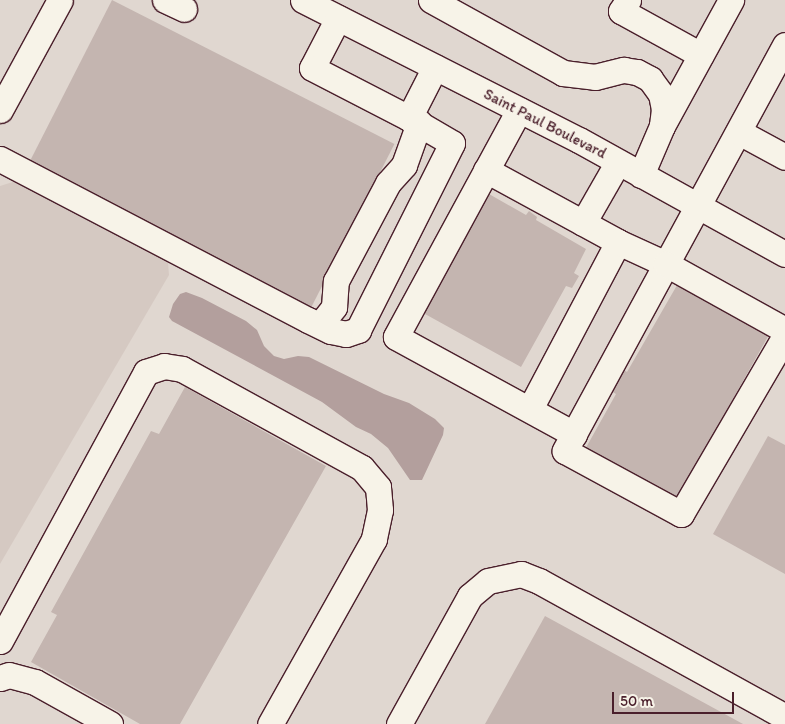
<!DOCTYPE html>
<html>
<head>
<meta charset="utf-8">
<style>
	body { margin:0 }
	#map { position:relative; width:785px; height:724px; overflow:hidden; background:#ece6dd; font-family:Itim,sans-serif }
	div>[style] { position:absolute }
	.built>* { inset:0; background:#e0d7d0; transform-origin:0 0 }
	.green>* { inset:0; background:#d5c9c2 }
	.water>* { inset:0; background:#b39f9d }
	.building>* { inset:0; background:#c4b5b0; transform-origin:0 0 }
	.roads { filter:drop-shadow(1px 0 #4a1f2b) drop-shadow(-1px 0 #4a1f2b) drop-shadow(0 1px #4a1f2b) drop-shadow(0 -1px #4a1f2b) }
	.minor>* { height:25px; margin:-12.5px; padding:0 12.5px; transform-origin:12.5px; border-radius:12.5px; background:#f7f3e8 }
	span { translate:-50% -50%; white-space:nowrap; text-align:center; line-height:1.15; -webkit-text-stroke:4.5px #f7f3e8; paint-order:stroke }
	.street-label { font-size:15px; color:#4a1f2b }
	.scale { position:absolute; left:612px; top:692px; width:122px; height:22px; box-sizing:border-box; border:2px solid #4a1f2b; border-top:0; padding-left:6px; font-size:15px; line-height:18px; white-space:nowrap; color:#4a1f2b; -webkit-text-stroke:4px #f7f3e8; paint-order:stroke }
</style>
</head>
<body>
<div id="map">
	<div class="built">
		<i style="left:0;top:0;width:785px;height:724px"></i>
	</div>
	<div class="green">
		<i style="clip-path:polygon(16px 181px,74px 199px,167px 250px,169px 275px,0 564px,0 186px)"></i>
	</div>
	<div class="water">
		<i style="clip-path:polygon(186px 292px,202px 298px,246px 321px,257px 330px,264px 346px,274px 356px,284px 359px,298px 356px,309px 357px,384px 394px,409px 403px,435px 419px,444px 428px,443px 435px,422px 480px,410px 480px,388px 448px,371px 434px,356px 427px,322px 402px,172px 321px,169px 317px,173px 304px,180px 294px)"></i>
	</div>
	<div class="building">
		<i style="left:112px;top:0;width:317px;height:186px;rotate:27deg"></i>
		<i style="clip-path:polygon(482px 190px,526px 215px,529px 211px,537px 217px,536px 220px,586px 249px,574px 273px,579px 276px,572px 288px,566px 286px,521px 367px,416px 309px)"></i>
		<i style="clip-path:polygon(680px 280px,771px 331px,675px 503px,583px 453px,616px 394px,611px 391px,623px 369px,627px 372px)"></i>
		<i style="clip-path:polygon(185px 387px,326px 466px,180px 724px,140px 724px,31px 662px,57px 615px,51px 612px,151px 431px,159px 434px)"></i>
		<i style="clip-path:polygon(768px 436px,785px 445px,785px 574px,713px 534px)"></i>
		<i style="clip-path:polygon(545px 616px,743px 724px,485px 724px)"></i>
	</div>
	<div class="roads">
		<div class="minor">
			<i style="left:165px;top:0;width:21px;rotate:25deg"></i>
			<i style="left:303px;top:0;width:309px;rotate:26.9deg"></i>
			<i style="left:579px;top:140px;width:235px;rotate:29deg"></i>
			<i style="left:431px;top:0;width:151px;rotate:28.9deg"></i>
			<i style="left:563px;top:73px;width:32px;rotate:7deg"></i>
			<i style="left:595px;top:77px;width:30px;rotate:-14deg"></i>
			<i style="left:624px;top:70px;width:13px;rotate:9deg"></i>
			<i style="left:637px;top:72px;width:15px;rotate:28deg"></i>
			<i style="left:650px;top:79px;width:19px;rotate:54deg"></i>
			<i style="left:661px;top:94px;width:15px;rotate:79deg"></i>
			<i style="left:664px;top:109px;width:17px;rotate:97deg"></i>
			<i style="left:628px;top:0;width:13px;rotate:122deg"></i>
			<i style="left:621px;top:11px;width:91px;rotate:28.8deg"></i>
			<i style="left:338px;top:18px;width:56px;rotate:117.5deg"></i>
			<i style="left:312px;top:68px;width:109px;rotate:27.3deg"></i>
			<i style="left:409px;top:118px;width:57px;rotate:-63deg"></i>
			<i style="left:785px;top:45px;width:462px;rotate:118.5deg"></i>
			<i style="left:565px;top:451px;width:132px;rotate:28.5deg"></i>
			<i style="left:681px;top:514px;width:206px;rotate:-59.7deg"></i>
			<i style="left:0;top:110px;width:125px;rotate:-61.4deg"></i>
			<i style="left:519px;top:110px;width:258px;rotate:118.5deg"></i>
			<i style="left:396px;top:337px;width:203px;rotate:28.6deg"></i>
			<i style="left:739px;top:132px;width:52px;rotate:28.5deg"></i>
			<i style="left:0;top:159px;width:348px;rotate:27.6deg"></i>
			<i style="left:308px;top:320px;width:25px;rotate:26deg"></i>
			<i style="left:331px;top:331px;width:15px;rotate:11deg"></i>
			<i style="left:346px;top:334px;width:13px;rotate:-18deg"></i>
			<i style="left:358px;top:330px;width:209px;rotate:-63.3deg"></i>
			<i style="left:452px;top:143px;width:50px;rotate:-149.8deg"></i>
			<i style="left:486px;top:170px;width:150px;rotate:28.6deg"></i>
			<i style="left:618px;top:242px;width:189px;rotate:117.8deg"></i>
			<i style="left:641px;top:175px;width:53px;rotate:-66.8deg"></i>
			<i style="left:662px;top:126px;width:144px;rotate:-61.3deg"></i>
			<i style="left:583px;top:223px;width:70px;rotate:-60.2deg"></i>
			<i style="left:618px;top:242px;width:53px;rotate:24.6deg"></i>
			<i style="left:666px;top:264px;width:136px;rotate:29deg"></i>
			<i style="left:320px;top:325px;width:23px;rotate:-52deg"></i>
			<i style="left:334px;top:307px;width:26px;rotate:-86deg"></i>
			<i style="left:336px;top:281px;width:111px;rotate:-62deg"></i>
			<i style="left:388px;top:183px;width:24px;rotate:-48deg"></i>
			<i style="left:404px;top:165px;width:45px;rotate:-70.3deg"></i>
			<i style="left:0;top:641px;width:306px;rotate:-61.5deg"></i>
			<i style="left:146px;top:372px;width:19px;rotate:-18deg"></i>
			<i style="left:164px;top:366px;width:18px;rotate:9deg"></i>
			<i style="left:182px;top:369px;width:205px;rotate:28.8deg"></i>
			<i style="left:362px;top:468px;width:25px;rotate:50deg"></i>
			<i style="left:378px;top:487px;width:23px;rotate:85deg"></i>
			<i style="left:380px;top:510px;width:30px;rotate:102deg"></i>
			<i style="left:374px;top:539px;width:212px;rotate:119.3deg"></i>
			<i style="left:0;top:678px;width:9px;rotate:-18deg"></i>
			<i style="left:9px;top:675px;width:27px;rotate:15deg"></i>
			<i style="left:35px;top:682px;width:86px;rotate:29.2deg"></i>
			<i style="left:399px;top:724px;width:146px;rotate:-61deg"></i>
			<i style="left:470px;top:596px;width:23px;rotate:-40deg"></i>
			<i style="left:488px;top:581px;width:34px;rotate:-12deg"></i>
			<i style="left:521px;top:574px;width:19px;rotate:21deg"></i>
			<i style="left:539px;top:581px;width:281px;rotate:28.9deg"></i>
		</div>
	</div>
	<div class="street-label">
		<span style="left:545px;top:124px;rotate:27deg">Saint Paul Boulevard</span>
	</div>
	<div class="scale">50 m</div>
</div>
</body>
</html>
